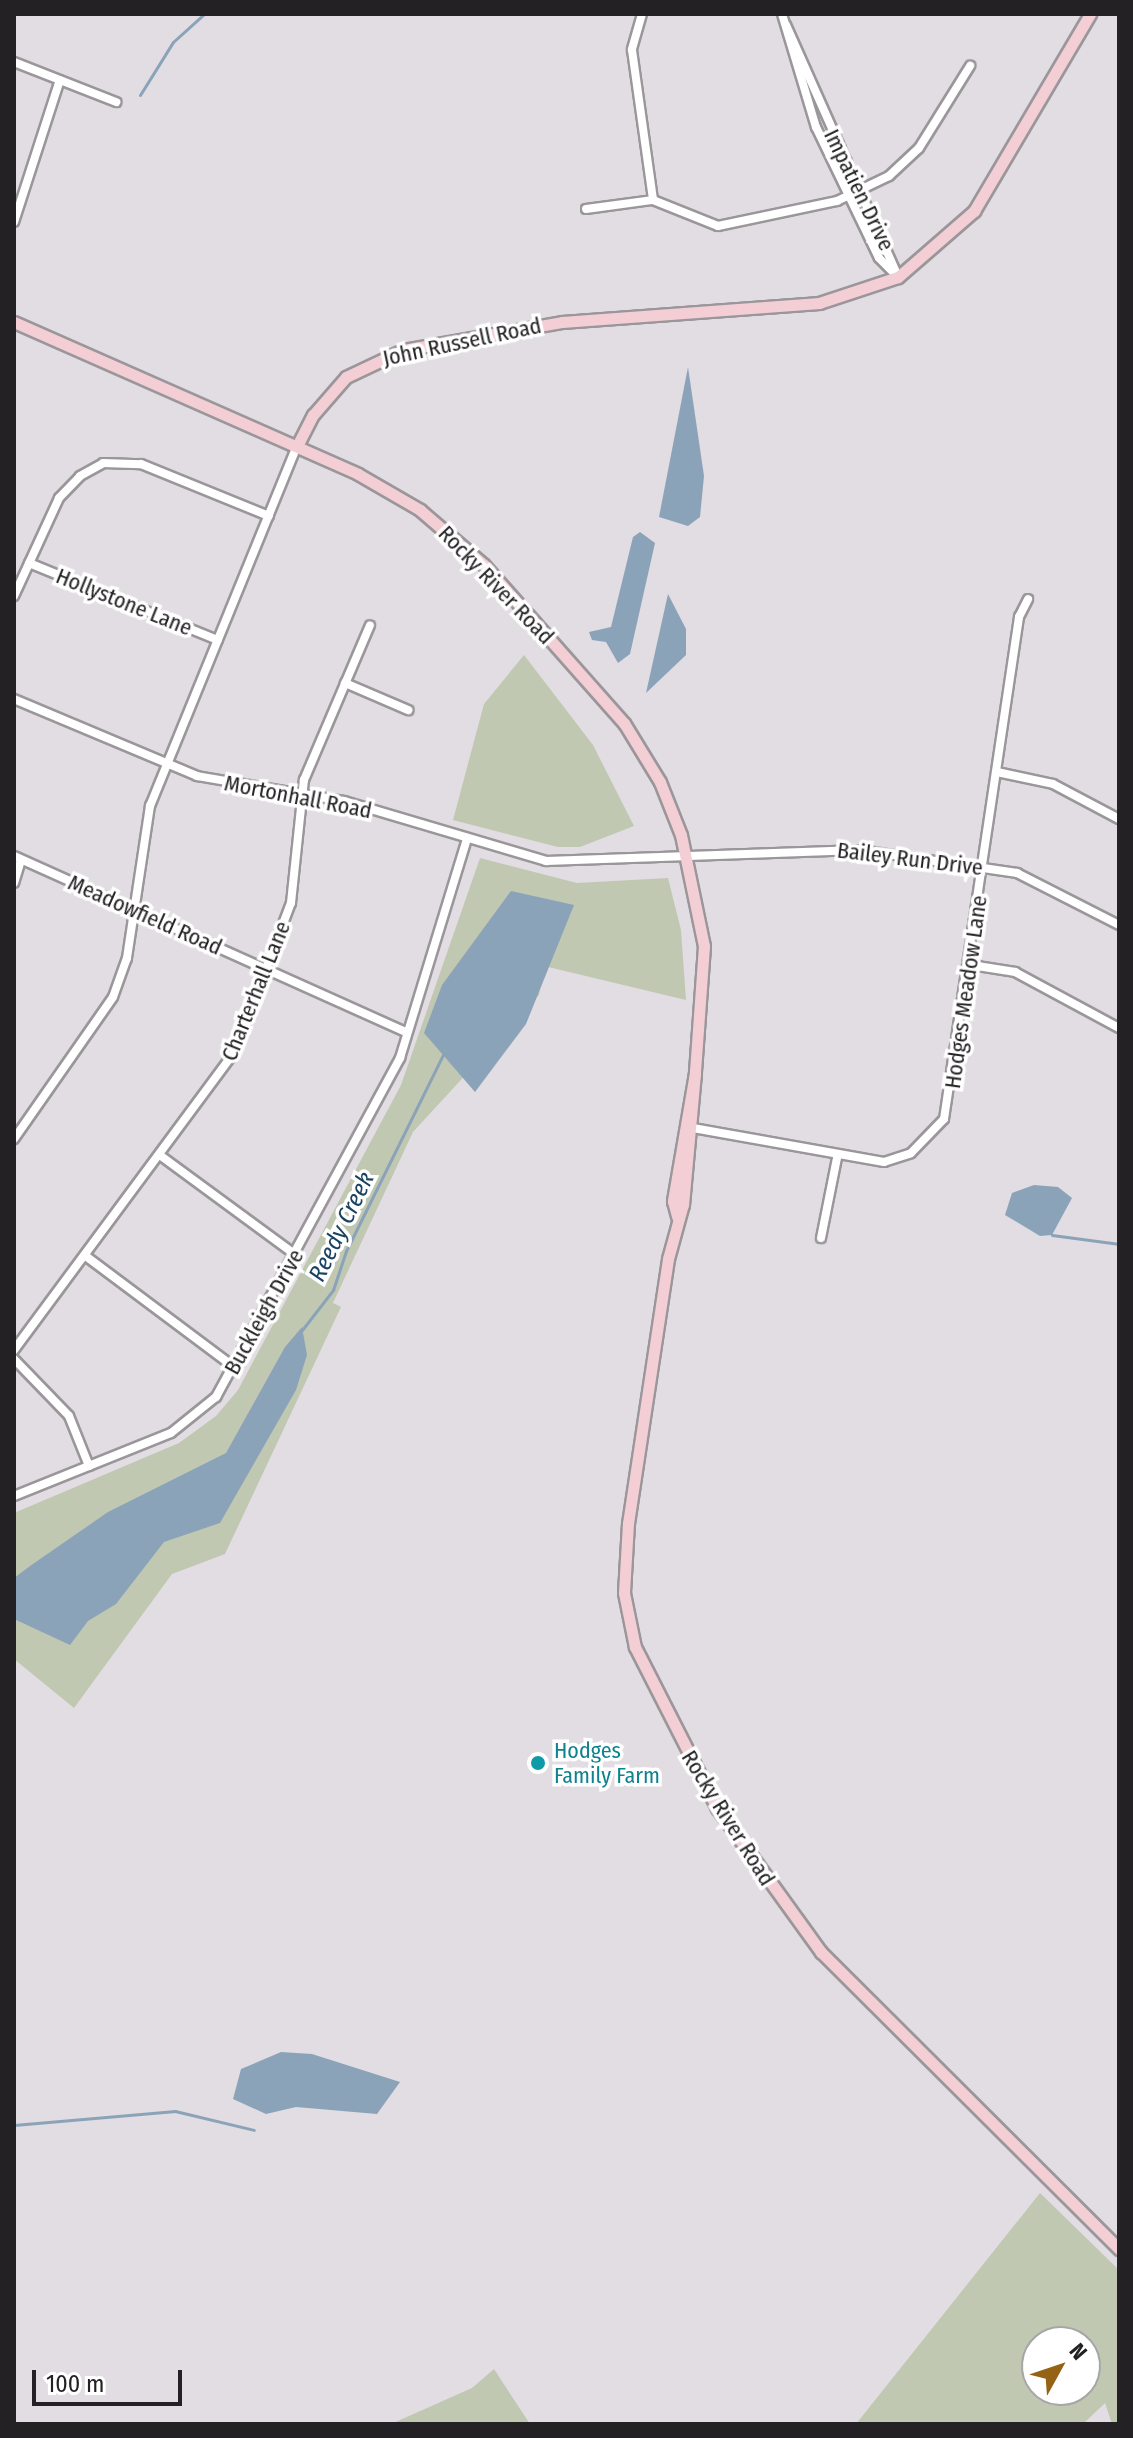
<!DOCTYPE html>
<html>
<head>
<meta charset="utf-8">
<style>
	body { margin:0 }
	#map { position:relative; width:1133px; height:2438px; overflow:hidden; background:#e1dde2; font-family:"Fira Sans Condensed",sans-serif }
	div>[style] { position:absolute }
	.green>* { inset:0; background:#c1c8b2 }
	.water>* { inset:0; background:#8ba3b9 }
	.stream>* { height:3px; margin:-1.5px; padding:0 1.5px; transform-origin:1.5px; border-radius:1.5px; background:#8ba3b9 }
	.roads { filter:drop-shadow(2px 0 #9a969a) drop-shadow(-2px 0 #9a969a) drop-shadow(0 2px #9a969a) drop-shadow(0 -2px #9a969a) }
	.street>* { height:8px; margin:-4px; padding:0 4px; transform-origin:4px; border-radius:4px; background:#fff }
	.secondary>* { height:11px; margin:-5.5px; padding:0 5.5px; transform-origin:5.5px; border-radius:5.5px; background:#f3cfd5 }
	.dots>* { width:22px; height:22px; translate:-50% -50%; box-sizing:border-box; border:4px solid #fff; border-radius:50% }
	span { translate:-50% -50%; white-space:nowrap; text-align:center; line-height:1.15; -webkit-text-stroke:7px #fff; paint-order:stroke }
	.street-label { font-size:22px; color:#232123 }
	.culture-label { font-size:22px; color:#0d838f }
	.left { translate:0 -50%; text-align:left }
	.water-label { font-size:24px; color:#1a4263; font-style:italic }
	.frame { position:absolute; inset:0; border:16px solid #232123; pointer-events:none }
	.north { position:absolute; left:1021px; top:2326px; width:80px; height:80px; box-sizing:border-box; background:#fff; border:2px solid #a7a6a7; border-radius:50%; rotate:50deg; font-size:22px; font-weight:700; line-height:32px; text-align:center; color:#232123 }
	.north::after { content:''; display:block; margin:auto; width:28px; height:36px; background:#956315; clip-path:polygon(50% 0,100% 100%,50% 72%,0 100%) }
	.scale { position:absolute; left:32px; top:2370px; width:150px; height:36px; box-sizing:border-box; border:4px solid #232123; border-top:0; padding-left:10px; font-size:24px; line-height:28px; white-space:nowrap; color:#232123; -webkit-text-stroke:6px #fff; paint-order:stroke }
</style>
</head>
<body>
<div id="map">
	<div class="green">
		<i style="clip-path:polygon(524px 655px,593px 745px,634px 826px,580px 847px,558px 847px,453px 820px,484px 704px)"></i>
		<i style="clip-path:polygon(480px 858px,577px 883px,668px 878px,681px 930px,686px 1000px,544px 966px,539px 995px,413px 1132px,333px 1303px,341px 1307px,225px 1554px,172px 1574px,74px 1708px,14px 1659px,14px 1513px,179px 1443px,216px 1416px,238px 1390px,401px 1085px)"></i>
		<i style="clip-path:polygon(evenodd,1040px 2193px,1119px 2270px,1119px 2424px,1112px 2424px,1105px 2403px,1083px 2424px,856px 2424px,1040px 2193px,1085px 2342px,1085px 2390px,1037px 2390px,1037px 2342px,1085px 2342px)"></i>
		<i style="clip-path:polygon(494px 2369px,530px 2424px,391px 2424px,472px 2388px)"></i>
	</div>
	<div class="water">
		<i style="clip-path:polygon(688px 367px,704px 476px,700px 517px,688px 526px,659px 517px)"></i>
		<i style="clip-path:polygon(640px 532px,655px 543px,630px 654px,618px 663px,606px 642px,592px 640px,589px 632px,611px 627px,633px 537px)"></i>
		<i style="clip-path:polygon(668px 594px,686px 629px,686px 655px,646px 693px)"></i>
		<i style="clip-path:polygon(511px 891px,574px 905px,526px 1024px,475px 1092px,424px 1033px,442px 985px)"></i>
		<i style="clip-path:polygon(1034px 1185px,1058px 1187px,1072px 1198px,1052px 1235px,1040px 1236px,1005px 1215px,1012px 1193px)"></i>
		<i style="clip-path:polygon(302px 1327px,307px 1355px,296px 1390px,220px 1523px,164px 1542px,116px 1604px,88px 1621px,70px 1645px,14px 1619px,14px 1578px,30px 1566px,108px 1512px,226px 1453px,285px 1347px)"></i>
		<i style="clip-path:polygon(281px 2052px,312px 2054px,400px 2082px,377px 2114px,296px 2107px,266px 2114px,233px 2099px,241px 2069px)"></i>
	</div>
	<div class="stream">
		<i style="left:140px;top:95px;width:62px;rotate:-58.1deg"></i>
		<i style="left:173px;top:42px;width:42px;rotate:-42.1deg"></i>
		<i style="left:1052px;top:1235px;width:68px;rotate:7.7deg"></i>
		<i style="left:302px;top:1330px;width:51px;rotate:-52.2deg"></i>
		<i style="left:333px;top:1290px;width:41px;rotate:-71.6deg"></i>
		<i style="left:346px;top:1251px;width:219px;rotate:-63.7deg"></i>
		<i style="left:14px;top:2125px;width:162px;rotate:-5deg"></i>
		<i style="left:175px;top:2111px;width:81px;rotate:13.5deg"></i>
	</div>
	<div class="roads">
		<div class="street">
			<i style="left:642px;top:14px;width:37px;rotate:106deg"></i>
			<i style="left:632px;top:50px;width:151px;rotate:82deg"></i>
			<i style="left:782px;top:14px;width:118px;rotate:73.3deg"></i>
			<i style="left:816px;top:127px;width:145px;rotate:64.3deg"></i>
			<i style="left:879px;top:258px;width:27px;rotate:45deg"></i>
			<i style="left:786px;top:25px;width:273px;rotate:66deg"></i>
			<i style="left:14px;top:62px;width:110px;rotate:21.4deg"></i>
			<i style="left:586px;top:209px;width:68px;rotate:-7.7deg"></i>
			<i style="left:653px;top:200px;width:70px;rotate:21.8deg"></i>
			<i style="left:718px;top:226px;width:122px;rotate:-11.9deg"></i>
			<i style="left:837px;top:201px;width:58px;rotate:-25.7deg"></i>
			<i style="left:889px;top:176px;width:41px;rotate:-43deg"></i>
			<i style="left:919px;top:148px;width:97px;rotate:-58.1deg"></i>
			<i style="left:14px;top:222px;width:149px;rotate:-72.1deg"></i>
			<i style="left:29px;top:563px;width:204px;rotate:22.2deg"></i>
			<i style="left:14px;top:596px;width:108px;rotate:-65.3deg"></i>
			<i style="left:59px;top:498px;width:30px;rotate:-46deg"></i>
			<i style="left:80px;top:476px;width:26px;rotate:-29deg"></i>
			<i style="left:103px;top:463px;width:38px;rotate:2deg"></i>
			<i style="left:141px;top:464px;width:138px;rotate:22.1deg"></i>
			<i style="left:345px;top:683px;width:69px;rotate:23.2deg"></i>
			<i style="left:14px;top:699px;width:199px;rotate:22.8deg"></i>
			<i style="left:197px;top:776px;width:149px;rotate:9.7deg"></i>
			<i style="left:344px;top:801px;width:211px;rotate:16.5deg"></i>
			<i style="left:546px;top:861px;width:314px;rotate:-2deg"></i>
			<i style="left:860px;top:850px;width:159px;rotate:8.3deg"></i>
			<i style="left:1017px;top:873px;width:114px;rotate:27deg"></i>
			<i style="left:997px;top:772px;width:57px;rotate:12.1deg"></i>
			<i style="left:1053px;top:784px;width:75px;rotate:27.9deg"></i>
			<i style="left:14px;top:856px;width:431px;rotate:24.2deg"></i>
			<i style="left:14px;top:883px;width:24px;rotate:-73deg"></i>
			<i style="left:971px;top:965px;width:45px;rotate:9deg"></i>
			<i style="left:1015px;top:972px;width:118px;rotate:28.3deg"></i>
			<i style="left:693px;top:1128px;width:194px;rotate:10.1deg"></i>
			<i style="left:884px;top:1162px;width:28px;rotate:-18deg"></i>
			<i style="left:911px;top:1153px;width:47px;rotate:-45.9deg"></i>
			<i style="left:944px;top:1119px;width:508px;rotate:-81.5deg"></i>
			<i style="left:1019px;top:617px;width:20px;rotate:-63deg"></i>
			<i style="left:14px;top:1139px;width:173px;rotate:-55.1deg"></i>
			<i style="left:113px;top:997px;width:41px;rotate:-70.3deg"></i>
			<i style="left:127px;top:958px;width:154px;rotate:-81.4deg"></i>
			<i style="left:150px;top:806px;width:389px;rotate:-67.8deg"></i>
			<i style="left:161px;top:1156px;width:167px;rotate:36.3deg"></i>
			<i style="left:821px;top:1238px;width:82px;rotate:-78.7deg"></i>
			<i style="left:87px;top:1257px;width:184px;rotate:36.8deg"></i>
			<i style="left:14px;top:1350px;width:372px;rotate:-53.5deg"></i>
			<i style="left:235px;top:1051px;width:158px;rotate:-69.3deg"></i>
			<i style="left:291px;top:903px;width:124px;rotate:-84deg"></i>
			<i style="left:304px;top:780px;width:168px;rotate:-66.9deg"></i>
			<i style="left:14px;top:1359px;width:79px;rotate:46deg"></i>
			<i style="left:69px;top:1416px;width:54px;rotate:68.2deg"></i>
			<i style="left:14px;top:1496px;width:169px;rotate:-21.9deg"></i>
			<i style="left:171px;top:1433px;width:58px;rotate:-38.7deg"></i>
			<i style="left:216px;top:1397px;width:386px;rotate:-61.5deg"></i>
			<i style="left:400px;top:1058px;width:229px;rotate:-73deg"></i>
		</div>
		<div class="secondary">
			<i style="left:14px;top:322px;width:376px;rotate:23.8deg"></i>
			<i style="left:358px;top:474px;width:72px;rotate:30.1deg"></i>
			<i style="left:420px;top:510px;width:84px;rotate:40.7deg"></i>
			<i style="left:484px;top:565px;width:211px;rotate:48.5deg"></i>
			<i style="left:624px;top:723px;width:69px;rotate:58.6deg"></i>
			<i style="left:660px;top:782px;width:57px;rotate:68.4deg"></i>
			<i style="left:681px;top:835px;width:113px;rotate:78.3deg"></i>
			<i style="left:704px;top:946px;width:127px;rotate:94.1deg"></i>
			<i style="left:695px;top:1073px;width:130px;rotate:99.8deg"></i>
			<i style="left:673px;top:1201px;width:16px;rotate:75deg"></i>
			<i style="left:297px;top:446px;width:35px;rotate:-63deg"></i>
			<i style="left:313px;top:415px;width:50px;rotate:-49deg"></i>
			<i style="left:346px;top:377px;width:63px;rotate:-25.3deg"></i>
			<i style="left:403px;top:350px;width:161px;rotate:-10deg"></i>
			<i style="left:562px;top:322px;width:258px;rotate:-4.2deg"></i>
			<i style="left:819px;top:303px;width:83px;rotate:-18.2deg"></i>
			<i style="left:898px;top:277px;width:101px;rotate:-41deg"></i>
			<i style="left:974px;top:211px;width:229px;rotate:-59.5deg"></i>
			<i style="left:695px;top:1073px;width:132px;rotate:95.2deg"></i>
			<i style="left:683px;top:1204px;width:57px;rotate:105.3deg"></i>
			<i style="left:668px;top:1259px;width:267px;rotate:98.6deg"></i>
			<i style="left:628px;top:1523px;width:70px;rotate:93.3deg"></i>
			<i style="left:624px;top:1593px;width:55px;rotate:78.5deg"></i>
			<i style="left:635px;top:1647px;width:181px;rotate:63deg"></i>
			<i style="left:717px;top:1808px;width:178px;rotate:54.2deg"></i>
			<i style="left:821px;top:1952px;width:421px;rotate:44.9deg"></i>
		</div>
	</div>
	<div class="dots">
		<i style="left:538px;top:1763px;background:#0f9aa8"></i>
	</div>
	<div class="street-label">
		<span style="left:859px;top:190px;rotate:64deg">Impatien Drive</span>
		<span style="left:462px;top:342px;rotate:-12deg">John Russell Road</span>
		<span style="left:496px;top:585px;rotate:46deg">Rocky River Road</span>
		<span style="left:124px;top:602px;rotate:22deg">Hollystone Lane</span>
		<span style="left:298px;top:797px;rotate:11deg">Mortonhall Road</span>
		<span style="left:910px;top:859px;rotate:7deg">Bailey Run Drive</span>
		<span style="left:145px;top:915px;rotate:24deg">Meadowfield Road</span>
		<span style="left:256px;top:991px;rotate:-68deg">Charterhall Lane</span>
		<span style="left:966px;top:992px;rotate:-82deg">Hodges Meadow Lane</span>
		<span style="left:264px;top:1312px;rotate:-61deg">Buckleigh Drive</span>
		<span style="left:728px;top:1818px;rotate:58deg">Rocky River Road</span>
	</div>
	<div class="culture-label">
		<span class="left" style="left:554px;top:1763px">Hodges<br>Family Farm</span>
	</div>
	<div class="water-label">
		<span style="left:342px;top:1227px;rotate:-64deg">Reedy Creek</span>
	</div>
	<div class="frame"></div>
	<div class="north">N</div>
	<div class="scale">100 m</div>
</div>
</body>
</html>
